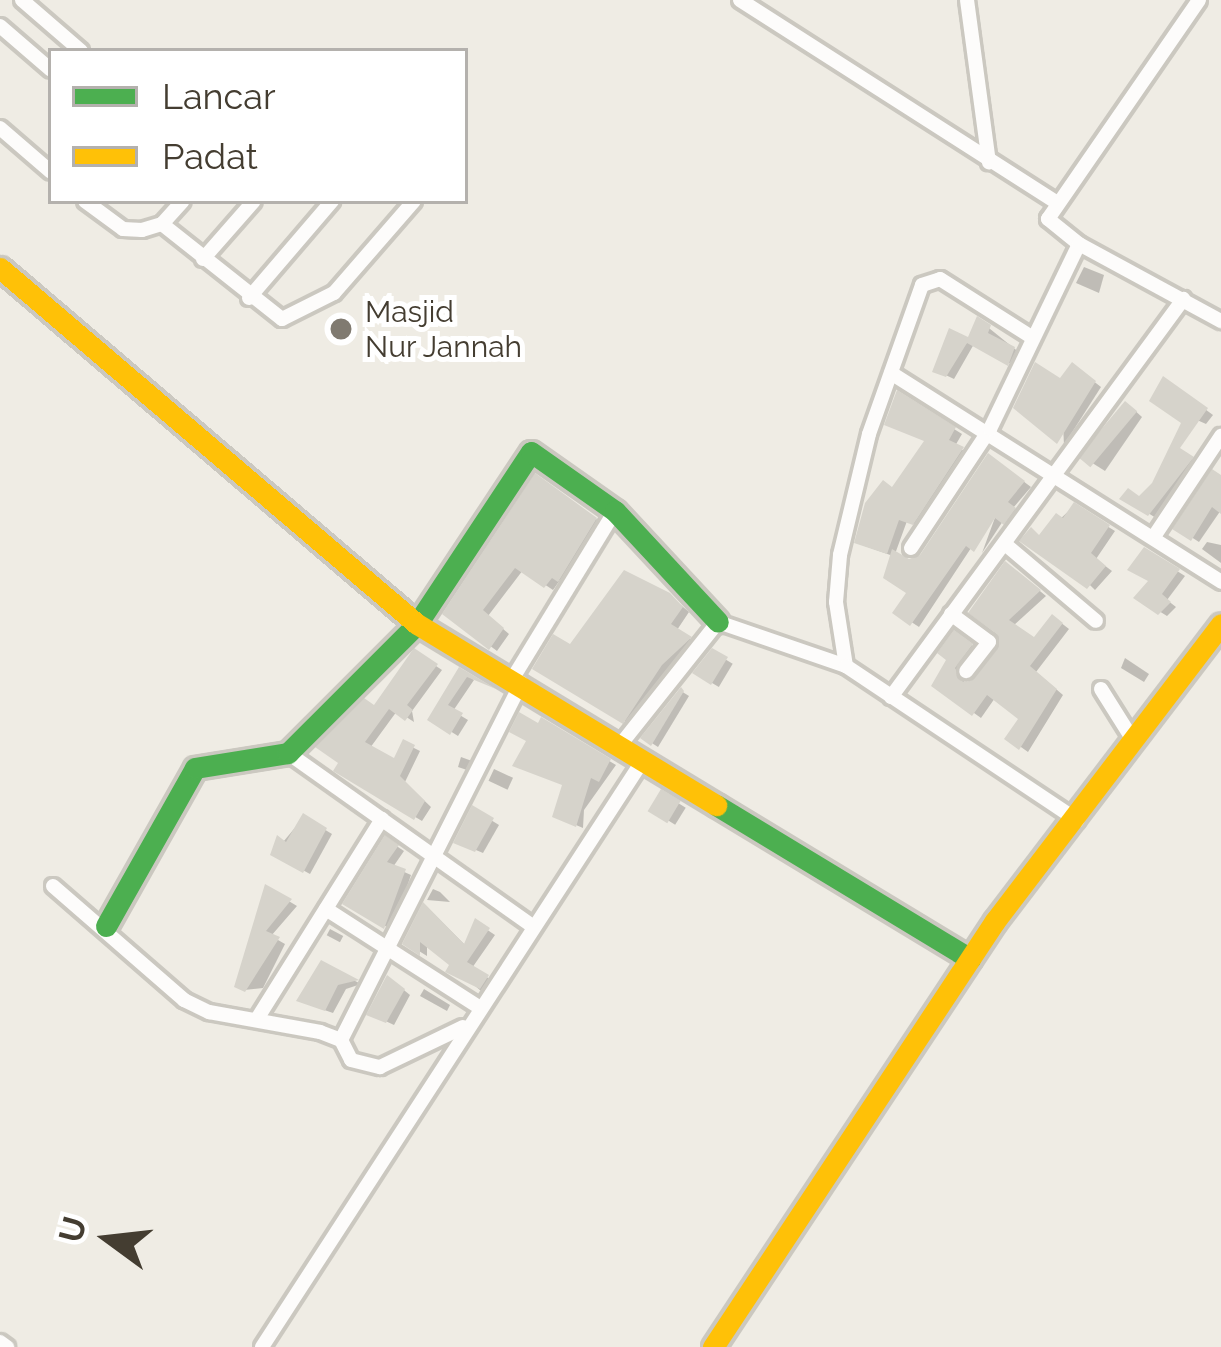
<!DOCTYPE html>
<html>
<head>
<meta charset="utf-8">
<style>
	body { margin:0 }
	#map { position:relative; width:1221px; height:1347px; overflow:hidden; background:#efece4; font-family:Raleway,sans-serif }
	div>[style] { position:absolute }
	.shadow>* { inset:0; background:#0003; transform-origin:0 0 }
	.building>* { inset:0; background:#d6d3cb; transform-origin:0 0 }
	.roads { filter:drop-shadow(3px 0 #cbc8c0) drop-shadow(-3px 0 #cbc8c0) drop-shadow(0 3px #cbc8c0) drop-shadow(0 -3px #cbc8c0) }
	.street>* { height:14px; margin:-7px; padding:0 7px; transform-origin:7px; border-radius:7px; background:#fdfcfb }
	.fast>* { height:21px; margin:-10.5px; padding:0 10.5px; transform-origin:10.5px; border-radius:10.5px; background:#4caf50 }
	.slow>* { height:21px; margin:-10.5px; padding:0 10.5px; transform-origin:10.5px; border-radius:10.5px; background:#ffc107 }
	.dots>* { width:33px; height:33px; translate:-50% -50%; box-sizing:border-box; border:6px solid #fff; border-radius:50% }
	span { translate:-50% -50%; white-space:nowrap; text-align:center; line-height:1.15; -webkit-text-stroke:10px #fff; paint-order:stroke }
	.poi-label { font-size:30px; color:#443d31 }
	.left { translate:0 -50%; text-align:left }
	.legend { position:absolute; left:48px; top:48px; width:420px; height:156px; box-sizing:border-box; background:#fff; border:3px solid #b4b1ad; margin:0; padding:15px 21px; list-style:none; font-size:36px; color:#443d31 }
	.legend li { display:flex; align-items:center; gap:24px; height:60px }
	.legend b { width:60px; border:3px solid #b4b1ad }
	.north { position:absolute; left:48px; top:1179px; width:120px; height:120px; -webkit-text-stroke:9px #fff; paint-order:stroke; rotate:285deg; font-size:33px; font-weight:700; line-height:48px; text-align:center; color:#443d31 }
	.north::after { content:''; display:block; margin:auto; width:42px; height:54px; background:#443d31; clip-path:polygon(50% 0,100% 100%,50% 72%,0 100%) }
</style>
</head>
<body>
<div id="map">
	<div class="shadow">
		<i style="clip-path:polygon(1084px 267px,1104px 275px,1099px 293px,1076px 283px)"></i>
		<i style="clip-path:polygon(979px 320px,1020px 353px,1015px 366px,974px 344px,954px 379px,935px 370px,969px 341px)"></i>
		<i style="clip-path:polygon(1079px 370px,1101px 387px,1064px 445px,1061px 382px)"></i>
		<i style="clip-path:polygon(1171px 384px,1213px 415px,1206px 424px,1159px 403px)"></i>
		<i style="clip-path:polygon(898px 394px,962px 434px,955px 446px,970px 454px,921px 527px,907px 521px,895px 554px,908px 562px,922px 558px,996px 461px,1031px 487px,1013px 508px,1021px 514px,1012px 526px,1003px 521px,982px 553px,1000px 504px,919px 627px,896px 612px,910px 593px,893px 556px,865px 546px,928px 441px)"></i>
		<i style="clip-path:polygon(1132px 408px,1142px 417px,1105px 471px,1086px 459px)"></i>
		<i style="clip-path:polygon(1173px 448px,1198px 463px,1156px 518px,1124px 498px,1139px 499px,1155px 485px)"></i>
		<i style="clip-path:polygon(1221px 477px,1221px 510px,1199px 542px,1177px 528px)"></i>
		<i style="clip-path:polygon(543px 481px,603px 524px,566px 584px,560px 580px,553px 590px,523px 570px,488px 616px,509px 634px,497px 651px,446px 613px)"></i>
		<i style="clip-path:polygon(1074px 506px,1115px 531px,1096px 559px,1112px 571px,1095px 590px,1041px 537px)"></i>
		<i style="clip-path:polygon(1207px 542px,1221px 545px,1221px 563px,1202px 549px)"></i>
		<i style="clip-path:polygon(1145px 551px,1185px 576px,1167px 600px,1176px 607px,1167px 616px,1138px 598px,1152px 580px)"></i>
		<i style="clip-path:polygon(1013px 569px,1046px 596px,1014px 625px,1035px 641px,1060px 622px,1069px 629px,1036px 672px,1063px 695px,1028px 752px,1008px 738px,1023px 718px,995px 698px,981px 718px,935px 685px,962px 638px,978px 650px,961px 674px,967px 683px,1002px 649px)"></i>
		<i style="clip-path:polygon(669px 595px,689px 612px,677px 630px,697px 643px,632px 725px,536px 668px)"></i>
		<i style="clip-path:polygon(415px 652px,442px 670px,412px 711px,414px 722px,397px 711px,370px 748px,395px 762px,404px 743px,420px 751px,405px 782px,431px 807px,422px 821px,337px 770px)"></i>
		<i style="left:713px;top:652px;width:23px;height:27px;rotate:31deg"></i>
		<i style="clip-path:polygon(1125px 658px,1149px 674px,1144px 682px,1121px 668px)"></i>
		<i style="clip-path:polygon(460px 671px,474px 680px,453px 711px,468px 720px,458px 736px,431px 719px)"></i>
		<i style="clip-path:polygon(681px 691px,689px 696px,658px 747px,644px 738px)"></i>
		<i style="clip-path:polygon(542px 721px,616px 765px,584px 810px,583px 828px,562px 819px,565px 785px)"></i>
		<i style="clip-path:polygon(461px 757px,472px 761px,467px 770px,458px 767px)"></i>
		<i style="left:494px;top:769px;width:21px;height:13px;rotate:25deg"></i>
		<i style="left:662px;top:793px;width:28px;height:20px;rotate:32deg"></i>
		<i style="clip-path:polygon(473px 809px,499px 825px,483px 853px,464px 845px)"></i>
		<i style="clip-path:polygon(304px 817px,332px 834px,310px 874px,273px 854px)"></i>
		<i style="clip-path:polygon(386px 839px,404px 851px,393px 867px,411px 875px,392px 930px,346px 903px)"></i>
		<i style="clip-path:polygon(267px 888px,297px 906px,271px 936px,285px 944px,263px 988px,244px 990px)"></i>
		<i style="clip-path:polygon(433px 889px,440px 892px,450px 902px,427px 900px)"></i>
		<i style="clip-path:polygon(430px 910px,467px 947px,477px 923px,495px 935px,472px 968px,493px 981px,481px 991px,427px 944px,427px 956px,406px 943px)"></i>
		<i style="left:330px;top:929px;width:15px;height:7px;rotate:28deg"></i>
		<i style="clip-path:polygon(322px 964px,361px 984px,346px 989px,333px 1013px,307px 1004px)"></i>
		<i style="clip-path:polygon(394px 982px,410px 995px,394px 1025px,377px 1017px)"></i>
		<i style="clip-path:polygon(424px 989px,450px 1005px,447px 1011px,420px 996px)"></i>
	</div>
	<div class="building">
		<i style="clip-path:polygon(977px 316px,991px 325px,988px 333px,1015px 347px,1008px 366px,967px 343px,946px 377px,932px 372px,949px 328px,968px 337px)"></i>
		<i style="clip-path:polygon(1035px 362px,1060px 378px,1072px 362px,1096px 381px,1057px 444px,1013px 408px)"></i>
		<i style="clip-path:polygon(1163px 376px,1208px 408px,1180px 448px,1194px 457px,1148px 516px,1119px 499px,1128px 488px,1139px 496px,1152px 483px,1181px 423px,1149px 401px)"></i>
		<i style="clip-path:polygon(897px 390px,956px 427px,949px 440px,964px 447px,913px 525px,899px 520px,887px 554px,854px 543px,865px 503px,883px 480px,892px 487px,924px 441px,884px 425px)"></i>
		<i style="left:1125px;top:401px;width:16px;height:73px;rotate:40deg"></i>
		<i style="clip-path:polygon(988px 453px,1025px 481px,1008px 502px,1016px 508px,1004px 525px,995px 518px,974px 552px,966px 546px,910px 626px,892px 613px,906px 593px,883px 578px,892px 549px,909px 559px,920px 555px)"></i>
		<i style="clip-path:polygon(1212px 469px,1221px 475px,1221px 514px,1212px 507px,1191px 541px,1172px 529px)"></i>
		<i style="clip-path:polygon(535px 473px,597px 518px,558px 582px,552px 578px,544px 588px,515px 568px,483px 610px,504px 628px,489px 650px,442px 614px)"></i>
		<i style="clip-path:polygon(1074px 502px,1110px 525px,1091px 553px,1106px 566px,1087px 589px,1019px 541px,1031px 527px,1039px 535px,1056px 513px,1063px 518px)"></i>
		<i style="clip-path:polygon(1144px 547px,1180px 569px,1162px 594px,1171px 602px,1158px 615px,1133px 598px,1148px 581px,1127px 570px)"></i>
		<i style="clip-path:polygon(1005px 561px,1041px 590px,1009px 620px,1034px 637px,1052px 614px,1063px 623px,1030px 666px,1057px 689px,1019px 750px,1004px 739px,1018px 719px,987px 695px,972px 716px,931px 686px,946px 660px,937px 653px,954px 630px,973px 644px,955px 668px,963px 682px,998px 648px,997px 634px,968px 613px)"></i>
		<i style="clip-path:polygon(624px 570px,670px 593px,683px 607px,671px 624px,692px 637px,662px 665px,623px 724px,532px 669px,553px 634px,570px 644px)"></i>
		<i style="clip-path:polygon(414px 648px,438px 664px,407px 705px,413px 710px,405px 721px,389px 709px,365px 742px,394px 758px,403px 739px,415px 745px,400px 776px,425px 801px,414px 820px,333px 771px,338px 763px,315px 747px,364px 698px,374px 705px)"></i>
		<i style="clip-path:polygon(712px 648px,728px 657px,711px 685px,692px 673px)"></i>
		<i style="clip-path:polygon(459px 667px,496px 689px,467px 677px,448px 705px,463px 713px,450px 735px,427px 720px)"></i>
		<i style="clip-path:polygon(681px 687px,684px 691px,651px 746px,640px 738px)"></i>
		<i style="clip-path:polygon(519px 712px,538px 723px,541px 717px,611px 759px,599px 782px,591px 778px,576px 827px,552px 817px,562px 785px,512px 766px,526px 741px,509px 732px)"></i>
		<i style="left:661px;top:789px;width:23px;height:26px;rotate:31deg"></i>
		<i style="clip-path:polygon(472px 805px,494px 818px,475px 852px,453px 843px)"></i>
		<i style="clip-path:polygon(303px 813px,327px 828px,303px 873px,270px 855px,277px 835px,286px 842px)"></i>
		<i style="clip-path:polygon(385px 835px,399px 845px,387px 862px,406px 869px,384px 929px,342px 904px)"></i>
		<i style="clip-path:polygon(265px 884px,292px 899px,266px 931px,280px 937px,245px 992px,234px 987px)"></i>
		<i style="clip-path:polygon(423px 902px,464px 944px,475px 918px,490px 928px,467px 962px,489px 975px,480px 989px,445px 972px,449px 965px,420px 942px,420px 956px,402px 944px)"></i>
		<i style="clip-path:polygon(321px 960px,359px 980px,338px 985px,325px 1011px,296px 1001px)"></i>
		<i style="clip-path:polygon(387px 975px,405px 989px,386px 1023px,366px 1015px)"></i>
	</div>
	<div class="roads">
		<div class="street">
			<i style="left:22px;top:0;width:78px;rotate:40.8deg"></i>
			<i style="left:740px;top:0;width:377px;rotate:32.6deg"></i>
			<i style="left:967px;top:0;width:164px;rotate:82.3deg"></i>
			<i style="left:0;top:26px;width:67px;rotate:40.8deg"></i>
			<i style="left:0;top:128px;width:67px;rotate:40.8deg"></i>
			<i style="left:85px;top:201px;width:47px;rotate:36.4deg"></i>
			<i style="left:123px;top:229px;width:19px;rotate:3deg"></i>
			<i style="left:142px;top:230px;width:21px;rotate:-17deg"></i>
			<i style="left:162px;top:224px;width:31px;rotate:-48deg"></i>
			<i style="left:162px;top:224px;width:153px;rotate:38.4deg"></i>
			<i style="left:282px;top:319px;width:58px;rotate:-26.6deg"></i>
			<i style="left:334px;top:293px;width:122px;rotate:-49deg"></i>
			<i style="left:1079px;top:244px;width:40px;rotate:-141deg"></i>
			<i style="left:1048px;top:219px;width:266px;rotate:-55.4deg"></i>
			<i style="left:203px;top:259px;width:77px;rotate:-48.7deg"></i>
			<i style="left:249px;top:298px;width:128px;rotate:-49.4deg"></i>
			<i style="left:891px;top:373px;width:391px;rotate:32.3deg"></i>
			<i style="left:1153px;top:538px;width:123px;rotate:-56.3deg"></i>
			<i style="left:1005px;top:544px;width:119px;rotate:40.2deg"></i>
			<i style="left:911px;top:548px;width:143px;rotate:-56.4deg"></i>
			<i style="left:990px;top:429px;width:205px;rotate:-64.3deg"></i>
			<i style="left:1079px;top:244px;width:162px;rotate:28.5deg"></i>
			<i style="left:951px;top:614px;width:47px;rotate:36.4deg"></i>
			<i style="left:989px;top:642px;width:37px;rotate:128deg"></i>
			<i style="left:846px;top:666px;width:65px;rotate:-98.9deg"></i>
			<i style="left:836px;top:602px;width:47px;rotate:-85.1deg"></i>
			<i style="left:840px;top:555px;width:124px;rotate:-76.5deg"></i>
			<i style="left:869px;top:434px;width:158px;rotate:-70.4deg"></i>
			<i style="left:922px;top:285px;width:19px;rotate:-18deg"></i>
			<i style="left:940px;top:279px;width:110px;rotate:32.4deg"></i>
			<i style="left:513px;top:678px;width:196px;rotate:-58.6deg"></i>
			<i style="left:1101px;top:689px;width:60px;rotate:57.9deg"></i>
			<i style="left:891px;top:697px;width:494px;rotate:-53.7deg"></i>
			<i style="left:621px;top:744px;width:156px;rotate:-51.5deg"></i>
			<i style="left:718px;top:622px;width:135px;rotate:19deg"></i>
			<i style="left:846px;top:666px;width:278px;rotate:33.7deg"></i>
			<i style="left:288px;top:753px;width:298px;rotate:35.3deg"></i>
			<i style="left:53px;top:886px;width:174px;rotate:41deg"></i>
			<i style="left:184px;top:1000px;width:28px;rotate:26deg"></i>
			<i style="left:209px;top:1012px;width:113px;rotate:10.2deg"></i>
			<i style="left:320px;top:1032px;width:22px;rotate:21deg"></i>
			<i style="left:341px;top:1040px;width:22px;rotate:63deg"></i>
			<i style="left:351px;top:1060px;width:30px;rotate:14deg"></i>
			<i style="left:380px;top:1067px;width:92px;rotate:-25.7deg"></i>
			<i style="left:326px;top:909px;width:179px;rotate:32.7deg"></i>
			<i style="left:257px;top:1019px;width:236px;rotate:-58deg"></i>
			<i style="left:341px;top:1040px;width:400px;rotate:-63.2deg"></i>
			<i style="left:0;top:1342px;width:9px;rotate:36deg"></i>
			<i style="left:262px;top:1347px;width:700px;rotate:-57.01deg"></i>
		</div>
		<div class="fast">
			<i style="left:716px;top:805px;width:297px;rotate:31.2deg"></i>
			<i style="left:106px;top:926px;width:181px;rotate:-60.6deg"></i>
			<i style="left:195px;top:768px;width:94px;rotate:-9.2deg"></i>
			<i style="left:288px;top:753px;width:182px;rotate:-45deg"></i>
			<i style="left:417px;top:624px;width:206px;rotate:-56.5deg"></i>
			<i style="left:531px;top:452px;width:103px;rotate:35.1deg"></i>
			<i style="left:615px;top:511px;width:151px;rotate:47.1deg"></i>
		</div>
		<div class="slow">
			<i style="left:0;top:268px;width:548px;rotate:40.49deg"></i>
			<i style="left:417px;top:624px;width:350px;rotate:31.2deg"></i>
			<i style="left:713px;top:1347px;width:511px;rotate:-56.5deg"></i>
			<i style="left:995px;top:921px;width:373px;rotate:-52.7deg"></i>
		</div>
	</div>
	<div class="dots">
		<i style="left:341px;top:329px;background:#807a70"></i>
	</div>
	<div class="poi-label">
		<span class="left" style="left:365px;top:329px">Masjid<br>Nur Jannah</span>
	</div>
	<ul class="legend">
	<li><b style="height:15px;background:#4caf50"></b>Lancar</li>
	<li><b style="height:15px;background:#ffc107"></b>Padat</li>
	</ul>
	<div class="north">U</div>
</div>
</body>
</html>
